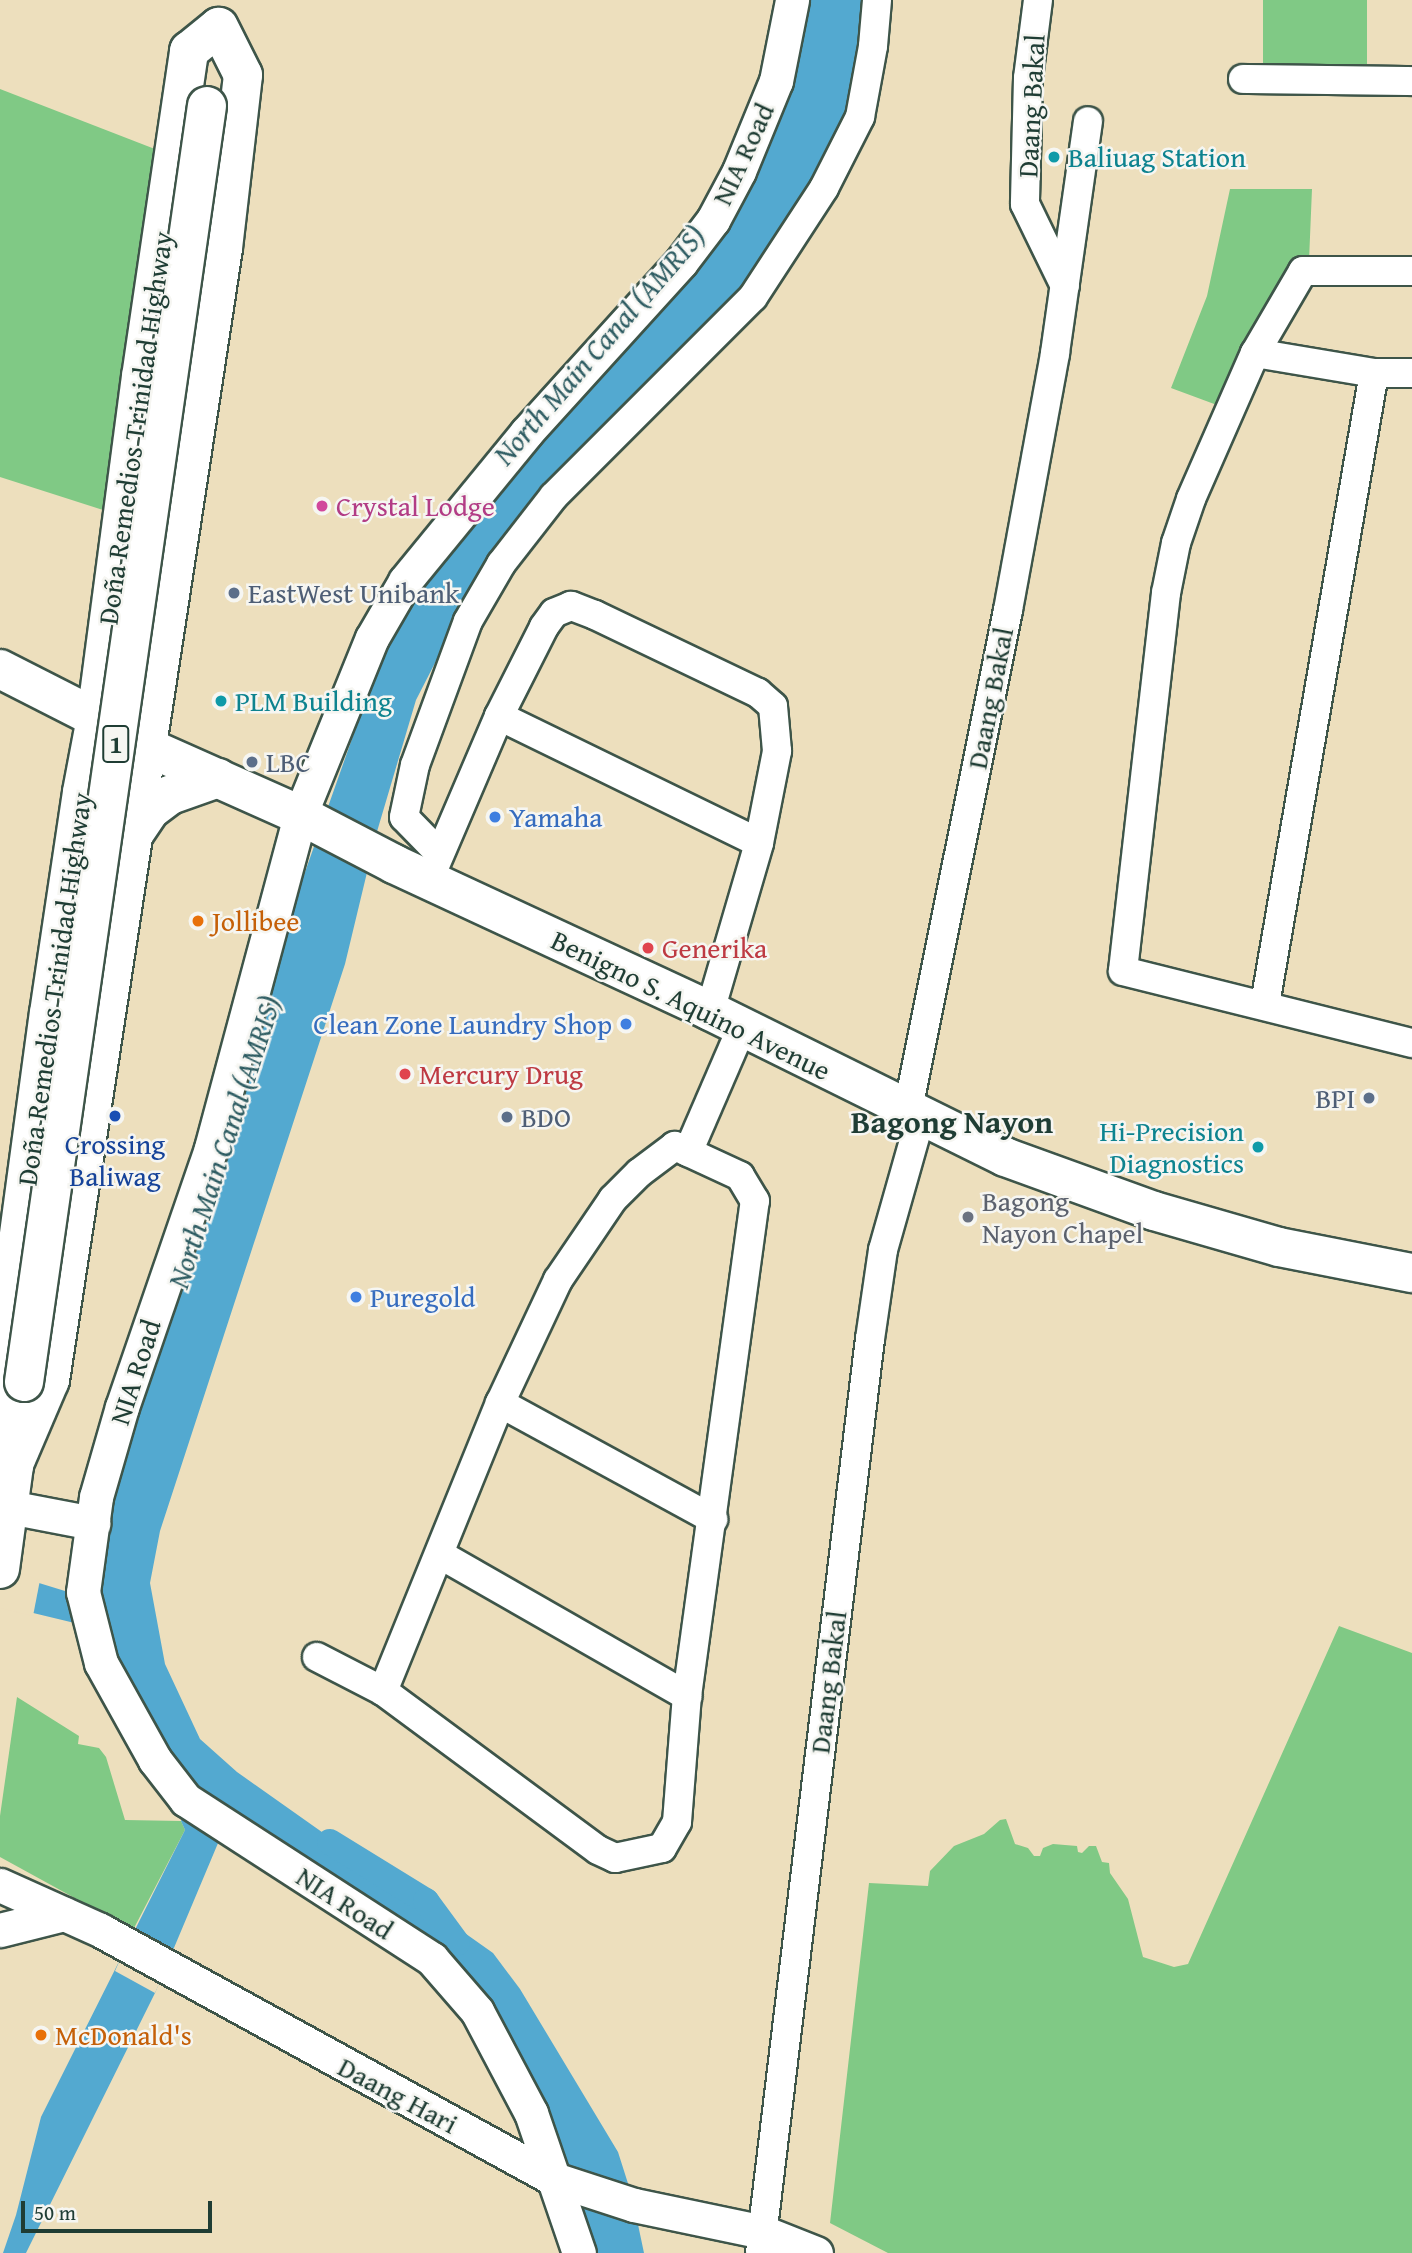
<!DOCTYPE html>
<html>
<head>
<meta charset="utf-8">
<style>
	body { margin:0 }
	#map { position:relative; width:1412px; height:2253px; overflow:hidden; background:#eddfbd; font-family:"Gentium Book Plus",serif }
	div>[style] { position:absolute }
	.green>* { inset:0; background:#80c985; transform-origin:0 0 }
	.water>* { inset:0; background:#53a9d0 }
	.pier>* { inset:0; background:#eddfbd }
	.canal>* { height:26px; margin:-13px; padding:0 13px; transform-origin:13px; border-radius:13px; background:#53a9d0 }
	.roads { filter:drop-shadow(2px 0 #3e5549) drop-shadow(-2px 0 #3e5549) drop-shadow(0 2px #3e5549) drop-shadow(0 -2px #3e5549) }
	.minor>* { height:28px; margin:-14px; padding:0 14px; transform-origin:14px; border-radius:14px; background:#fff }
	.tertiary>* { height:33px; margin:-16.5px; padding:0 16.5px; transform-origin:16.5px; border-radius:16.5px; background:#fff }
	.primary>* { height:38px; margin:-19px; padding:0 19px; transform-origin:19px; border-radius:19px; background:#fff }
	.trunk>* { height:38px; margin:-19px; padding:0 19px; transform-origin:19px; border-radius:19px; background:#fff }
	.bridges { filter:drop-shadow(2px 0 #3e5549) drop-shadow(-2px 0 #3e5549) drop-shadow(0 2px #3e5549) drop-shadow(0 -2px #3e5549) }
	.trunk-bridge>* { height:38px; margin:-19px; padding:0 19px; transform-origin:19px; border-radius:19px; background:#fff }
	.dots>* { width:19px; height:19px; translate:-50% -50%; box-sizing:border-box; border:4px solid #f6f6f2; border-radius:50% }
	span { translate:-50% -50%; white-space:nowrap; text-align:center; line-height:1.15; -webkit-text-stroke:5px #f6f6f2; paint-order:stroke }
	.shield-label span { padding:2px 5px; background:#f6f6f2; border:2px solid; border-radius:5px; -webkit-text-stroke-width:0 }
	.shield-label { font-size:26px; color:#1f3d34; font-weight:700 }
	.street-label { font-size:28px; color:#1f3d34 }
	.culture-label { font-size:28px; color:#0d838f }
	.left { translate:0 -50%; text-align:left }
	.right { translate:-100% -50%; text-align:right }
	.hotel-label { font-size:28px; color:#b23c85 }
	.service-label { font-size:28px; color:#4e5e75 }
	.shop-label { font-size:28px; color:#366cbe }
	.food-label { font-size:28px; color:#c56008 }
	.health-label { font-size:28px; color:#be3a42 }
	.transit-label { font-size:28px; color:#164399 }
	.worship-label { font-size:28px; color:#5b616d }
	.water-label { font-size:30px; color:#2f5d63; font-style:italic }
	.quarter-label { font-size:32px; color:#1f3d34; font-weight:700 }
	.scale { position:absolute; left:21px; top:2201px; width:191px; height:32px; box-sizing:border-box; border:4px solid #1f3d34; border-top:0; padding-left:9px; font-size:21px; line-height:24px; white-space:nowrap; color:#1f3d34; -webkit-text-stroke:5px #f6f6f2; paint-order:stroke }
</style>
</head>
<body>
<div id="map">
	<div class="green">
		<i style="left:1263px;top:0;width:104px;height:64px"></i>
		<i style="clip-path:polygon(0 89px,160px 151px,103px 510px,0 477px)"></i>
		<i style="clip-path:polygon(1230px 189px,1312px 189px,1309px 261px,1225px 408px,1171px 388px,1207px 296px)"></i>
		<i style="clip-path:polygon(1339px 1626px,1412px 1653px,1412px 2253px,888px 2253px,830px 2223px,869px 1883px,928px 1886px,930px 1871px,954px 1846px,984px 1834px,1000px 1820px,1006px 1819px,1015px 1844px,1028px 1848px,1034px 1856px,1040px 1856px,1043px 1848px,1053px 1844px,1077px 1846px,1078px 1852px,1082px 1853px,1089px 1846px,1096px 1846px,1102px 1862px,1109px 1863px,1110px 1873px,1128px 1899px,1143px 1957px,1174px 1967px,1188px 1964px)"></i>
		<i style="clip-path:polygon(17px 1697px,79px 1736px,78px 1744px,99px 1748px,106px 1757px,125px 1820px,181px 1821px,185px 1830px,133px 1930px,0 1857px,0 1816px)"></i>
	</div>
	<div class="water">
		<i style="clip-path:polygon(805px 0,863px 0,855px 66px,845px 113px,806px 188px,746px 280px,453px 628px,416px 700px,376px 835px,345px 964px,160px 1531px,150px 1583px,165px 1664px,200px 1739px,237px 1772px,493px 1953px,520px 1989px,618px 2152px,632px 2196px,644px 2253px,592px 2253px,501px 2024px,229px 1817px,155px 1993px,26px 2253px,3px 2253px,16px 2215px,41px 2117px,185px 1830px,181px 1821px,196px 1789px,162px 1758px,125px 1683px,112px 1632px,0 1605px,0 1571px,104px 1603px,99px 1584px,97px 1543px,280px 943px,396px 614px,759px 165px,789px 95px)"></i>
	</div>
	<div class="pier">
		<i style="clip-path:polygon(0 1567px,40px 1580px,33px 1616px,0 1608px)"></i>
		<i style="clip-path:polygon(133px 1930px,173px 1952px,155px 1993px,115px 1971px)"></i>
	</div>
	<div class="canal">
		<i style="left:330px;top:1842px;width:113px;rotate:31.6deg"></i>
		<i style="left:426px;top:1901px;width:52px;rotate:53.6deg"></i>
	</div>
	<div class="roads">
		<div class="minor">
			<i style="left:1038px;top:0;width:79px;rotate:97.3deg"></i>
			<i style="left:1028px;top:78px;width:126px;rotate:91.4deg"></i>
			<i style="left:1025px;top:204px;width:91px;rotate:64deg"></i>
			<i style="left:1243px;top:79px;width:169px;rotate:0.7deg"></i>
			<i style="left:1412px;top:271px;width:109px;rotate:180deg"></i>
			<i style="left:1303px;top:271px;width:95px;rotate:120.3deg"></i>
			<i style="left:1255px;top:353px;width:159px;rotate:113.7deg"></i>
			<i style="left:1191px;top:499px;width:46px;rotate:108.8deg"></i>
			<i style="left:1176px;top:543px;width:51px;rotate:101.3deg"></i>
			<i style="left:1166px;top:593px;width:380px;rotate:96.5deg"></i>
			<i style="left:1123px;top:971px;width:298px;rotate:14deg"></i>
			<i style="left:1255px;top:353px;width:121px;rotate:9.5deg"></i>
			<i style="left:1374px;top:373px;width:38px"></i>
			<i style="left:439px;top:853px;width:50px;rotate:-134.2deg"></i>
			<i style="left:404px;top:817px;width:53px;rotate:-78.1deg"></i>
			<i style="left:415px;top:765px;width:153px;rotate:-69.8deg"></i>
			<i style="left:468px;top:621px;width:66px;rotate:-59.9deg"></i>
			<i style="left:501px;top:564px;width:86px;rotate:-52.1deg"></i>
			<i style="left:554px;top:496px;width:281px;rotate:-45deg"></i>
			<i style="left:753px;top:297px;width:130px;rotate:-56.9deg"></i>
			<i style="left:824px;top:188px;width:80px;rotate:-63.1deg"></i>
			<i style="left:860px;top:117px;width:72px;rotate:-79.6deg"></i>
			<i style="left:873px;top:46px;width:46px;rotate:-85deg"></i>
			<i style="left:434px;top:868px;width:165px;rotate:-66.8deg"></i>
			<i style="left:1265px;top:1004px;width:640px;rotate:-80.2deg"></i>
			<i style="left:710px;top:1011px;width:175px;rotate:-73.7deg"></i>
			<i style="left:759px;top:843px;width:94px;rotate:-78.9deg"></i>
			<i style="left:777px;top:751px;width:45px;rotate:-95.1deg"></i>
			<i style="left:773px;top:706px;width:20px;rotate:-139deg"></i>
			<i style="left:758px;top:693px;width:181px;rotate:-154.4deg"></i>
			<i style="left:595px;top:615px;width:26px;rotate:-159deg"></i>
			<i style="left:571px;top:606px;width:18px;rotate:158deg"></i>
			<i style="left:554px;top:613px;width:17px;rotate:126deg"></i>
			<i style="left:544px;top:627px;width:100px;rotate:116.8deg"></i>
			<i style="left:499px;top:716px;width:289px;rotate:26deg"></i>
			<i style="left:908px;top:1109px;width:509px;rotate:-78.67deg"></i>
			<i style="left:1008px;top:610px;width:261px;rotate:-79.6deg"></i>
			<i style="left:1055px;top:353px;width:234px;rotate:-81.9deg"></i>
			<i style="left:688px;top:1152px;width:136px;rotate:-66.6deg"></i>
			<i style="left:500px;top:1403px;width:243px;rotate:28.6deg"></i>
			<i style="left:441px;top:1555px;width:284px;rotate:29.8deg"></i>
			<i style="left:317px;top:1657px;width:74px;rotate:27.3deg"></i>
			<i style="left:383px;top:1691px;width:267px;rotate:36.5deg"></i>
			<i style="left:598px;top:1850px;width:19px;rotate:25deg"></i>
			<i style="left:615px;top:1858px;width:48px;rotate:-12deg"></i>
			<i style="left:662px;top:1848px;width:30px;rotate:-60deg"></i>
			<i style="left:677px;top:1822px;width:126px;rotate:-85.5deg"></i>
			<i style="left:687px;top:1696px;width:500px;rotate:-82.2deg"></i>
			<i style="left:755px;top:1201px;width:29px;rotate:-121deg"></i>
			<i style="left:740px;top:1176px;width:72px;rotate:-155.2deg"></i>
			<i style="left:675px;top:1146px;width:45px;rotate:143.1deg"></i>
			<i style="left:639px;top:1173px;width:37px;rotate:135deg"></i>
			<i style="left:613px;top:1199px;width:98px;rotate:124.2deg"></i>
			<i style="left:558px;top:1280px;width:136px;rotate:115.2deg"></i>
			<i style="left:500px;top:1403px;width:311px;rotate:112.1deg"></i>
			<i style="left:760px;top:2253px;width:921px;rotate:-83.14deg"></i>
			<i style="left:870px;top:1339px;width:90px;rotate:-81.7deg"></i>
			<i style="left:883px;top:1250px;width:139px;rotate:-74.2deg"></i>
		</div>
		<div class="tertiary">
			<i style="left:9px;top:1507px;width:86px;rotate:10.8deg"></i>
			<i style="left:0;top:1885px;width:110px;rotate:24.2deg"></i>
			<i style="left:100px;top:1930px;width:518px;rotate:28.74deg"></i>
			<i style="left:554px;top:2179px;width:84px;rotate:18deg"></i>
			<i style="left:634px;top:2205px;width:132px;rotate:11.8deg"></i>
			<i style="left:763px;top:2232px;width:57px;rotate:21.6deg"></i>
			<i style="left:0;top:1930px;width:66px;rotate:-14deg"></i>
			<i style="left:579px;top:2253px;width:148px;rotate:-108.9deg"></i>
			<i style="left:531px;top:2113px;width:115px;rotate:-117.9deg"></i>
			<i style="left:477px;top:2011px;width:69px;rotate:-130.9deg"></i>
			<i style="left:432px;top:1959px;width:293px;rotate:-147.1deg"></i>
			<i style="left:186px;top:1800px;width:51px;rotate:-127.8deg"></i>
			<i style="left:155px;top:1760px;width:111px;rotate:-119.1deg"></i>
			<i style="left:101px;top:1663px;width:73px;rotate:-104.2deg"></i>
			<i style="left:83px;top:1592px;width:96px;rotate:-82.2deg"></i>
			<i style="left:96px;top:1497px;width:94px;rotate:-73.9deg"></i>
			<i style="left:122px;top:1407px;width:274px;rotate:-71deg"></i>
			<i style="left:211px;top:1148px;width:345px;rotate:-75deg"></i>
			<i style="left:300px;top:815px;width:191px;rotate:-67.9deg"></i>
			<i style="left:372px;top:638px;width:66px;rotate:-59.9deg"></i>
			<i style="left:405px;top:581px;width:191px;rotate:-50.7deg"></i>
			<i style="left:526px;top:433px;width:231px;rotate:-47.8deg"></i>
			<i style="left:681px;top:262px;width:53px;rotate:-52.7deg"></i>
			<i style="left:713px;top:220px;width:55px;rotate:-62deg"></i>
			<i style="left:739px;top:171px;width:97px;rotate:-67.7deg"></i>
			<i style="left:776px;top:81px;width:83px;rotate:-78.8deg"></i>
		</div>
		<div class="primary">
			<i style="left:0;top:669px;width:108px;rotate:27deg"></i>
			<i style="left:145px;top:746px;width:170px;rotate:24deg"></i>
			<i style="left:300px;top:815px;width:106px;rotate:27.5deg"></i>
			<i style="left:394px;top:864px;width:349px;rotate:24.9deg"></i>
			<i style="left:710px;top:1011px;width:329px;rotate:26.3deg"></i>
			<i style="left:1005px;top:1157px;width:158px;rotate:19.9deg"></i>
			<i style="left:1154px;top:1211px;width:130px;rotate:16.1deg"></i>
			<i style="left:1279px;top:1247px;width:136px;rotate:11.1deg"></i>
		</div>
		<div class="trunk">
			<i style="left:132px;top:837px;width:32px;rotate:-56deg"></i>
			<i style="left:150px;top:810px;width:25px;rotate:-37deg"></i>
			<i style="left:170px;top:795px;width:51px;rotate:-19.5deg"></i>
			<i style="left:14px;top:1464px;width:91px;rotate:-66.8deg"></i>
			<i style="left:50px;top:1380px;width:1145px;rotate:-81.31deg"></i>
			<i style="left:223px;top:248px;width:174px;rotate:-83.4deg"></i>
			<i style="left:243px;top:75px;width:54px;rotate:-116.6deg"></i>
			<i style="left:0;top:1569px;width:104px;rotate:-82.3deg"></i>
			<i style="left:14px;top:1466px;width:100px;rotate:-97.5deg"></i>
			<i style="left:1px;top:1367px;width:357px;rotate:-82.3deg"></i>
			<i style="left:49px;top:1013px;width:223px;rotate:-81.5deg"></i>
			<i style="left:82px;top:792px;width:75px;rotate:-79.3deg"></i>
			<i style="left:96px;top:718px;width:344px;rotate:-82.5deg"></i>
			<i style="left:141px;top:377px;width:330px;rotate:-81.6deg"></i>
			<i style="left:189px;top:51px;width:38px;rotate:-39deg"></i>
		</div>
	</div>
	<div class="bridges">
		<div class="trunk-bridge">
			<i style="left:24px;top:1382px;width:1289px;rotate:-81.84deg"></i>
		</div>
	</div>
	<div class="dots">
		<i style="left:1054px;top:157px;background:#0f9aa8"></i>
		<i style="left:322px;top:506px;background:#d1479c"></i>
		<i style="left:234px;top:593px;background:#5c6f8a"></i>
		<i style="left:221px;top:701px;background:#0f9aa8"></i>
		<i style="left:252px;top:762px;background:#5c6f8a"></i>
		<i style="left:495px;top:817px;background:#3f7fe0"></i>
		<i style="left:198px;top:921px;background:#e8710a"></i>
		<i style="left:648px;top:948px;background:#e0444e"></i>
		<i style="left:626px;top:1024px;background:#3f7fe0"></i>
		<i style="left:405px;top:1074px;background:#e0444e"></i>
		<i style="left:1369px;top:1098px;background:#5c6f8a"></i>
		<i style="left:115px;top:1116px;background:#1a4fb4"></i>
		<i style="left:507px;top:1117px;background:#5c6f8a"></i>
		<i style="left:1258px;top:1147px;background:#0f9aa8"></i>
		<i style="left:968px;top:1217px;background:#6b7280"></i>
		<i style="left:356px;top:1297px;background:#3f7fe0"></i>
		<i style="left:41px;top:2035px;background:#e8710a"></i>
	</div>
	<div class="shield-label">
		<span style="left:116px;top:744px">1</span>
	</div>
	<div class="street-label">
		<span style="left:1031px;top:106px;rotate:-87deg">Daang Bakal</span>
		<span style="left:743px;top:154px;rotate:-65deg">NIA Road</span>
		<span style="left:135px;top:428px;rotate:-82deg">Doña Remedios Trinidad Highway</span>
		<span style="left:990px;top:698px;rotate:-79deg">Daang Bakal</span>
		<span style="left:54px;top:989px;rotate:-82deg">Doña Remedios Trinidad Highway</span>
		<span style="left:691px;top:1005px;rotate:26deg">Benigno S. Aquino Avenue</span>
		<span style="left:135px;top:1372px;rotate:-72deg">NIA Road</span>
		<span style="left:828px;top:1682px;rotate:-83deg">Daang Bakal</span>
		<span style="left:345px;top:1903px;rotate:33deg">NIA Road</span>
		<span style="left:398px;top:2095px;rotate:28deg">Daang Hari</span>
	</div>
	<div class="culture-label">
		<span class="left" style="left:1068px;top:157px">Baliuag Station</span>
		<span class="left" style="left:235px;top:701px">PLM Building</span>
		<span class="right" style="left:1244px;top:1147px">Hi-Precision<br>Diagnostics</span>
	</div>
	<div class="hotel-label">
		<span class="left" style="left:336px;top:506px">Crystal Lodge</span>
	</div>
	<div class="service-label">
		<span class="left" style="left:248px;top:593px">EastWest Unibank</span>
		<span class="left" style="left:266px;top:762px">LBC</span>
		<span class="right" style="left:1355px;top:1098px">BPI</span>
		<span class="left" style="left:521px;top:1117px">BDO</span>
	</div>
	<div class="shop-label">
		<span class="left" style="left:509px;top:817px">Yamaha</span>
		<span class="right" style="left:612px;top:1024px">Clean Zone Laundry Shop</span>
		<span class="left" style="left:370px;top:1297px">Puregold</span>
	</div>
	<div class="food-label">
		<span class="left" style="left:212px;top:921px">Jollibee</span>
		<span class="left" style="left:55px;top:2035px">McDonald's</span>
	</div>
	<div class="health-label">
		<span class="left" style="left:662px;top:948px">Generika</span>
		<span class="left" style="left:419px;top:1074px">Mercury Drug</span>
	</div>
	<div class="transit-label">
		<span style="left:115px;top:1160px">Crossing<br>Baliwag</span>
	</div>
	<div class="worship-label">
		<span class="left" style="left:982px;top:1217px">Bagong<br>Nayon Chapel</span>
	</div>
	<div class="water-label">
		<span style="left:599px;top:345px;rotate:-49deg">North Main Canal (AMRIS)</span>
		<span style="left:224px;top:1142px;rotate:-72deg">North Main Canal (AMRIS)</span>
	</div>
	<div class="quarter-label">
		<span style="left:952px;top:1122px">Bagong Nayon</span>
	</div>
	<div class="scale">50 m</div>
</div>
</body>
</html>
